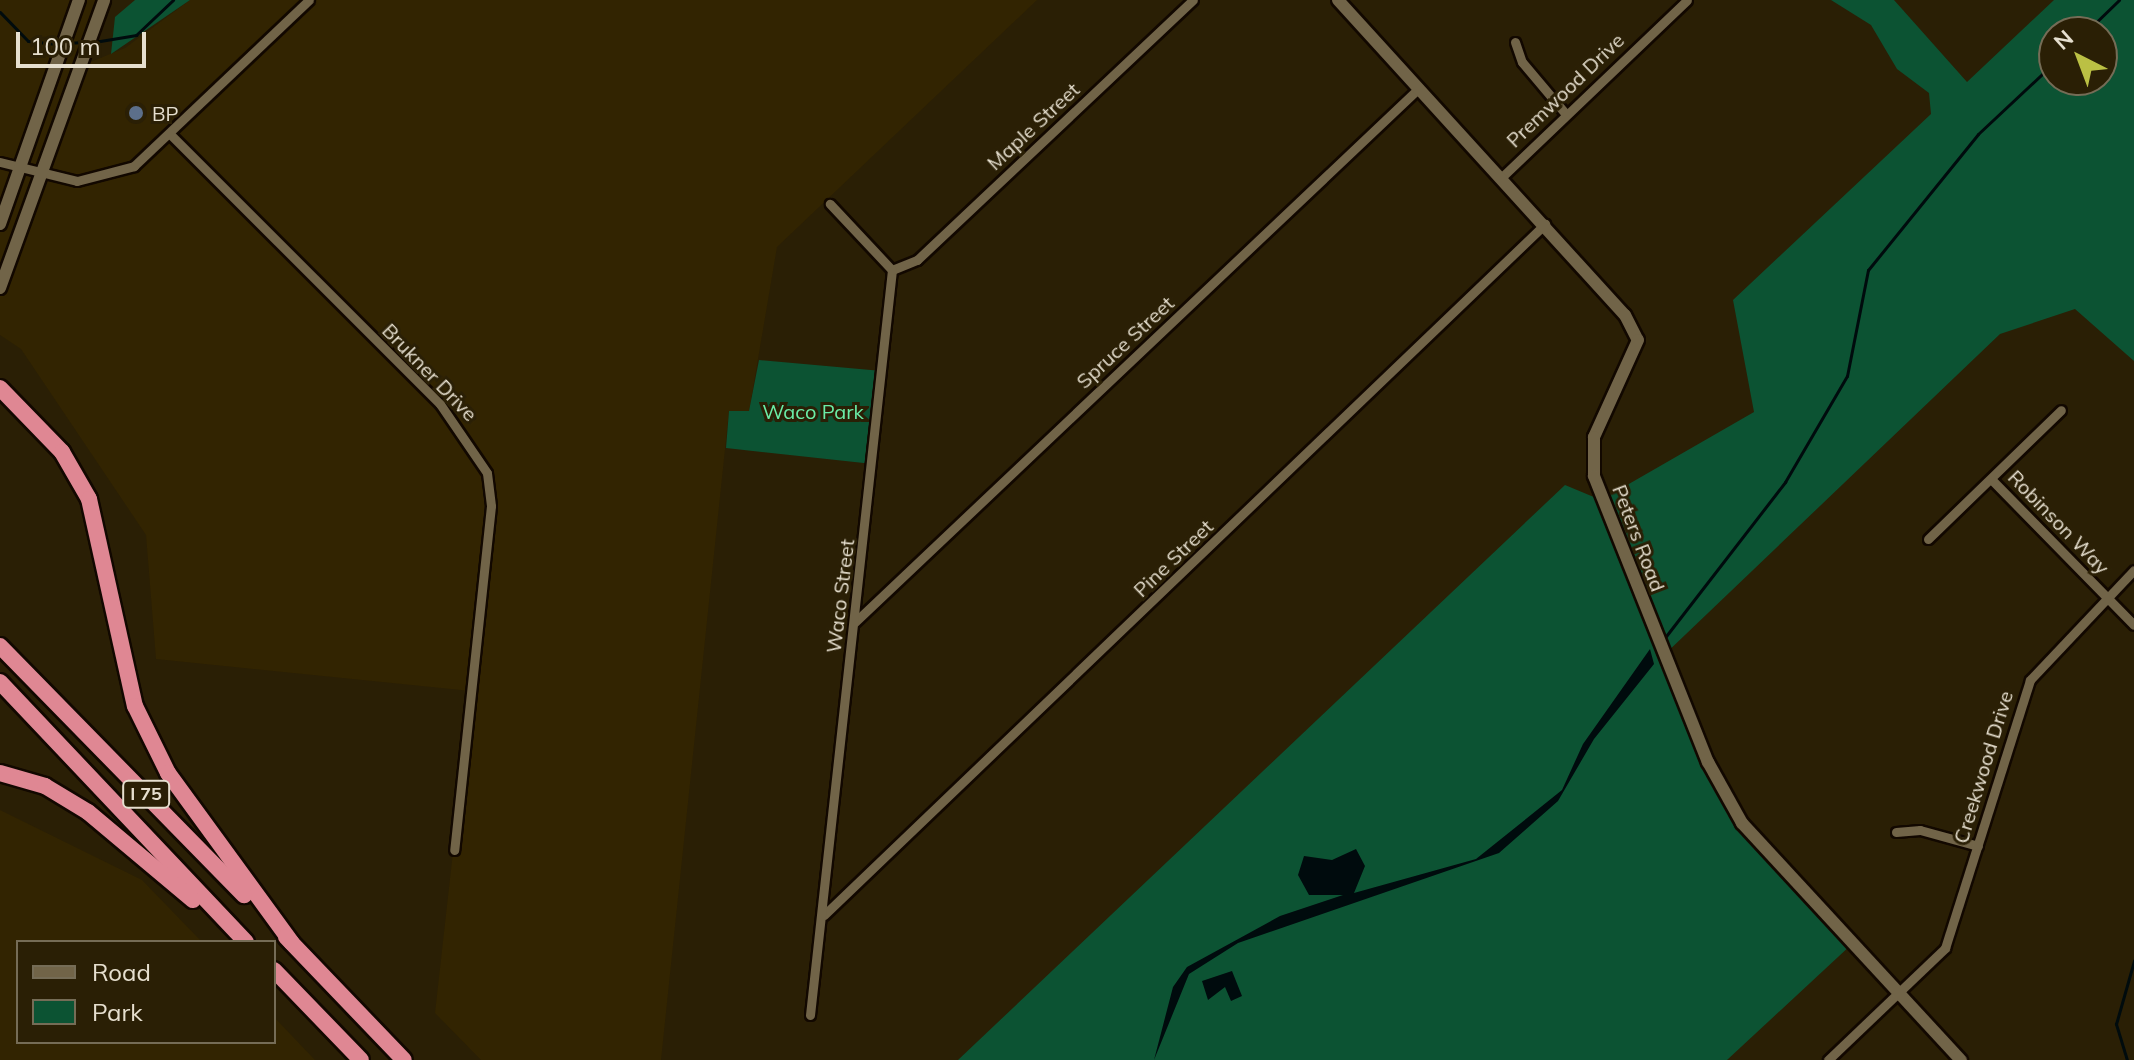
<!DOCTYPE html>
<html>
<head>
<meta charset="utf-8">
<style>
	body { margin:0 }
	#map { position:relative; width:2134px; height:1060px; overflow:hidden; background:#2a1f05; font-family:Mulish,sans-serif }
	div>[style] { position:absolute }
	.built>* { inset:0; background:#322401 }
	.green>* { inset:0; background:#0c5333 }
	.water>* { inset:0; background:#000b0d }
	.stream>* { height:3px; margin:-1.5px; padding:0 1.5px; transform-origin:1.5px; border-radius:1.5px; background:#000b0d }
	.roads { filter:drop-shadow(2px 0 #120800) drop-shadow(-2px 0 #120800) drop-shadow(0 2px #120800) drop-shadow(0 -2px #120800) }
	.street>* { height:9px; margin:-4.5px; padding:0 4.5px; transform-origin:4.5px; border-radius:4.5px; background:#716448 }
	.secondary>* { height:12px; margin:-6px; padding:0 6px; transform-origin:6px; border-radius:6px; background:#716448 }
	.highway>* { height:16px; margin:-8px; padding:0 8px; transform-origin:8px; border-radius:8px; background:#df8793 }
	.dots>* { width:22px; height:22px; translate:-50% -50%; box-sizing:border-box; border:4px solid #2a1f05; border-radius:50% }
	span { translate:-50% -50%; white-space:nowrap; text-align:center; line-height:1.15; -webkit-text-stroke:6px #2a1f05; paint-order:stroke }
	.shield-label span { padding:2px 6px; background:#2a1f05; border:2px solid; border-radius:6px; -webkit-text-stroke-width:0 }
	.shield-label { font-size:18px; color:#e6dfcf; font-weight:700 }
	.street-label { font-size:20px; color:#e6dfcf }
	.poi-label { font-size:20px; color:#e6dfcf }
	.left { translate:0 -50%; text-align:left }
	.park-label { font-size:20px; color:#6aeda7 }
	.legend { position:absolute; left:16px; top:940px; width:260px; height:104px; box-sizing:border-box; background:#2a1f05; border:2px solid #756c56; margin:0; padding:10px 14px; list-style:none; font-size:24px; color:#e6dfcf }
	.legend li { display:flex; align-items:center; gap:16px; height:40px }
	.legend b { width:40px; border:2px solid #756c56 }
	.north { position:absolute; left:2038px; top:16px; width:80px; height:80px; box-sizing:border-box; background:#2a1f05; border:2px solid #756c56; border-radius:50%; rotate:318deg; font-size:22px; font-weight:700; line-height:32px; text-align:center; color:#e6dfcf }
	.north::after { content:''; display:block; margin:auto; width:28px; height:36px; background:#bbc044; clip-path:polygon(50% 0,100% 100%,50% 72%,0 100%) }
	.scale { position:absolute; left:16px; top:32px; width:130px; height:36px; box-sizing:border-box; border:4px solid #e6dfcf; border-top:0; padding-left:10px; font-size:24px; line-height:28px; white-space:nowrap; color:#e6dfcf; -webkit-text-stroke:6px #2a1f05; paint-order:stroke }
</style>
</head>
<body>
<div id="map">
	<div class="built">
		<i style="clip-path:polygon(0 0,104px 0,83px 65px,125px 48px,190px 0,1037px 0,777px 247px,749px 412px,729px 411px,661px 1060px,481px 1060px,435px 1013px,471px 691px,156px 659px,146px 535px,21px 349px,0 335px)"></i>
		<i style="clip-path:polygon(0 810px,142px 880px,202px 942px,18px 942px,18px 1042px,274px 1042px,274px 1017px,315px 1060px,0 1060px)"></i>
	</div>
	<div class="green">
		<i style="clip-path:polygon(135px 0,190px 0,111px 54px,115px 17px)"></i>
		<i style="clip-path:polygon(evenodd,1831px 0,1894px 0,1967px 82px,2054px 0,2134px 0,2134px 361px,2075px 309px,2000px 334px,1663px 656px,1742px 823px,1852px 944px,1727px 1060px,958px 1060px,1565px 485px,1601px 500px,1754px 412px,1733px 300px,1931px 114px,1929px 93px,1897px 69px,1871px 25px,1831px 0,2054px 32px,2102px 32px,2102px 80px,2054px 80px,2054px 32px)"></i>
		<i style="clip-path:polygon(759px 360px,882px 371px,873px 464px,726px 448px,729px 411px,749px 411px)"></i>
	</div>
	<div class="water">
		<i style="clip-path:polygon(1650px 649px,1654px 664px,1594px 739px,1558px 801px,1499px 853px,1238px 943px,1189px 974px,1154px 1060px,1173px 987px,1187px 967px,1280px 916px,1343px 895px,1309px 895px,1298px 875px,1304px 856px,1332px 860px,1356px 849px,1365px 866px,1354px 893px,1476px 859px,1562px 790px,1583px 744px)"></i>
		<i style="clip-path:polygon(1232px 971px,1242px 996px,1231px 1001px,1225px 987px,1208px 1000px,1202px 981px)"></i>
	</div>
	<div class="stream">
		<i style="left:0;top:12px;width:40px;rotate:46deg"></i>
		<i style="left:28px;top:41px;width:31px;rotate:6deg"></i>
		<i style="left:2086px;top:32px;width:46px;rotate:-44.1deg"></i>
		<i style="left:94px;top:42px;width:43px;rotate:-9.5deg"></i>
		<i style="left:136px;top:35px;width:51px;rotate:-43.4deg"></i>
		<i style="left:67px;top:43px;width:16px;rotate:-4deg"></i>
		<i style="left:1663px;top:640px;width:200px;rotate:-52.3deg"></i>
		<i style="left:1785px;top:482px;width:123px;rotate:-59.7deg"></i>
		<i style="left:1847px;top:376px;width:108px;rotate:-78.8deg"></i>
		<i style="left:1868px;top:270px;width:175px;rotate:-51deg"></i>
		<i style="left:1978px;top:134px;width:104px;rotate:-43.1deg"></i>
		<i style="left:2127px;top:1060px;width:38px;rotate:-107deg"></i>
		<i style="left:2116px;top:1024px;width:66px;rotate:-74.1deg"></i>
	</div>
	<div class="roads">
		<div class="street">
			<i style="left:1515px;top:42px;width:21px;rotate:71deg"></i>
			<i style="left:1522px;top:62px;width:67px;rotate:49.9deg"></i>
			<i style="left:171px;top:135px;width:380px;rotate:45deg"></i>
			<i style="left:440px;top:404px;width:83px;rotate:55.7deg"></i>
			<i style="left:487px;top:473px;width:33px;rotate:83deg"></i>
			<i style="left:491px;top:506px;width:346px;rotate:96.1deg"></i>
			<i style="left:0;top:162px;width:79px;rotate:13.9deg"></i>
			<i style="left:77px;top:181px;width:59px;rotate:-14.7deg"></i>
			<i style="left:134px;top:166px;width:241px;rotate:-43.5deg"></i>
			<i style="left:1504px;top:175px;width:253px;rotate:-43.7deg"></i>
			<i style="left:892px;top:270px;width:27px;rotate:-22deg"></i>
			<i style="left:917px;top:260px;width:379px;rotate:-43.3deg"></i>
			<i style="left:1991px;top:479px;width:204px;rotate:45.6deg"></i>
			<i style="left:1928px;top:539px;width:185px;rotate:-44.1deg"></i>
			<i style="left:855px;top:622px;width:777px;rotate:-43.43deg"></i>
			<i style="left:1896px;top:832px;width:24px;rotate:-5deg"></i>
			<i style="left:1920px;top:830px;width:60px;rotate:15.4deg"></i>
			<i style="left:824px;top:915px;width:999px;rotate:-43.78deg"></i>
			<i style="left:810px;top:1015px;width:749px;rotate:-83.72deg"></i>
			<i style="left:892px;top:270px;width:91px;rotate:-133.2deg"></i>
			<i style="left:1828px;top:1060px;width:162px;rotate:-43.7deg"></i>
			<i style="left:1945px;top:948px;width:281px;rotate:-72.4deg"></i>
			<i style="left:2030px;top:680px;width:151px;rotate:-46.6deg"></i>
		</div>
		<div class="secondary">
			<i style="left:1338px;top:0;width:426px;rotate:47.7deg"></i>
			<i style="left:1625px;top:315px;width:28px;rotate:63deg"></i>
			<i style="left:1638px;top:340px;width:107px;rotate:114.4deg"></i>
			<i style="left:1594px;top:437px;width:39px;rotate:90deg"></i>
			<i style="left:1594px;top:476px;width:308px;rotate:68.3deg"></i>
			<i style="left:1708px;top:762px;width:70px;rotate:60.9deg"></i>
			<i style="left:1742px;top:823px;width:323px;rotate:47.3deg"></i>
			<i style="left:0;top:224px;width:238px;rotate:-70.6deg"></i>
			<i style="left:0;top:288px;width:306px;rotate:-70.1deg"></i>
		</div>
		<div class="highway">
			<i style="left:0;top:388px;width:89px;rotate:45.9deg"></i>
			<i style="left:62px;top:452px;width:54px;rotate:60.1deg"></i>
			<i style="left:89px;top:499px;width:212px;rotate:77.5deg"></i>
			<i style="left:135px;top:706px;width:75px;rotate:63.8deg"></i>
			<i style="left:168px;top:773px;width:210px;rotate:53.9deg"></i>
			<i style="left:0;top:646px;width:349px;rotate:45.6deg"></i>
			<i style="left:0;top:682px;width:358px;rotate:46.6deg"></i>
			<i style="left:0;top:773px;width:47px;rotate:16.1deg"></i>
			<i style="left:45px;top:786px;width:50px;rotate:31.2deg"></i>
			<i style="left:88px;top:812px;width:137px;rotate:40deg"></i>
			<i style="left:286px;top:937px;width:170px;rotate:46.2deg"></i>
			<i style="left:274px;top:970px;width:125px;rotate:46deg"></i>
		</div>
	</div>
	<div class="dots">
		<i style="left:136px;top:113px;background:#5c6f8a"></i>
	</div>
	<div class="shield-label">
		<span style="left:146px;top:794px">I 75</span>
	</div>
	<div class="street-label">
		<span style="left:1565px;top:90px;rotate:-44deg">Premwood Drive</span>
		<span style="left:1033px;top:126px;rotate:-43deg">Maple Street</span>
		<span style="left:1125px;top:342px;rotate:-43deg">Spruce Street</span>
		<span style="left:430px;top:372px;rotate:46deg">Brukner Drive</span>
		<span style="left:2059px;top:522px;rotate:46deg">Robinson Way</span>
		<span style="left:1639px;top:538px;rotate:69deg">Peters Road</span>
		<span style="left:1173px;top:558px;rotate:-44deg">Pine Street</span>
		<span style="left:840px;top:596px;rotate:-83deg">Waco Street</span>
		<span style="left:1983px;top:767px;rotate:-73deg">Creekwood Drive</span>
	</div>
	<div class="poi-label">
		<span class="left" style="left:152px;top:113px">BP</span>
	</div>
	<div class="park-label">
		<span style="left:813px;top:411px">Waco Park</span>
	</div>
	<ul class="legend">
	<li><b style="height:10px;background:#716448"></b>Road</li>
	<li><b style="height:22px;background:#0c5333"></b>Park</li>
	</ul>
	<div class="north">N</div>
	<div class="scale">100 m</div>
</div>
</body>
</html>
